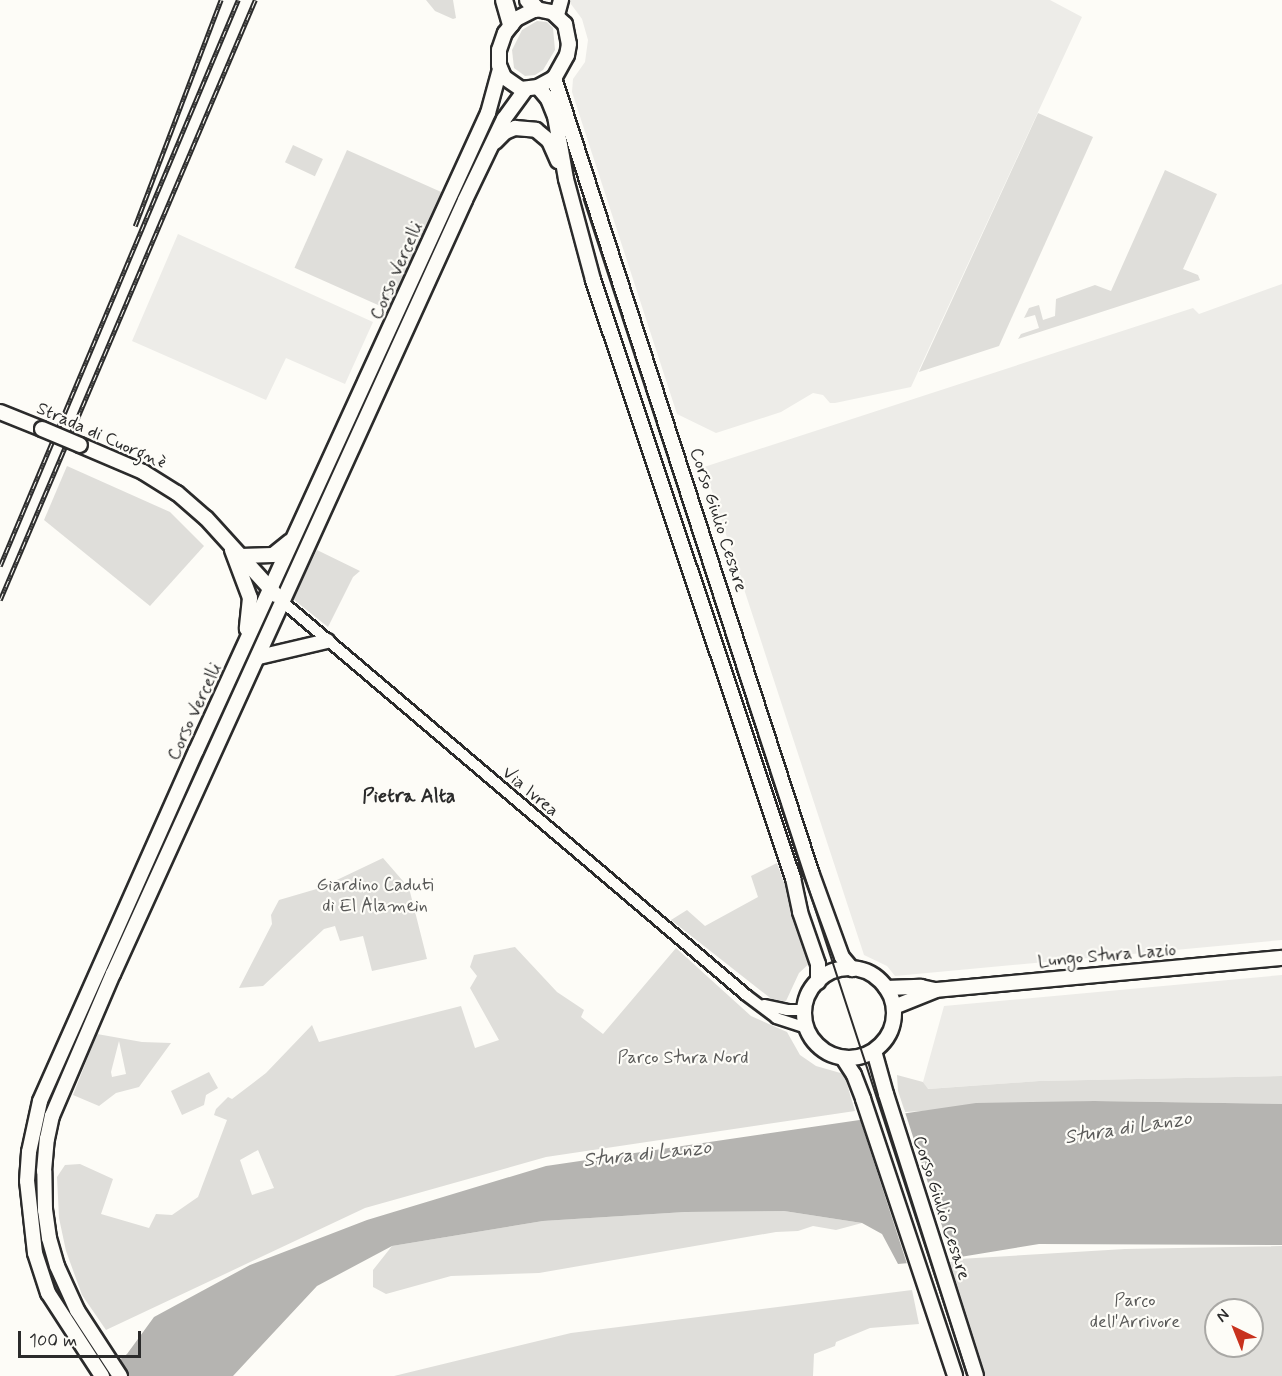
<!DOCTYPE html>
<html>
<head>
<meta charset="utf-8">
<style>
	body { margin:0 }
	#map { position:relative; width:1282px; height:1376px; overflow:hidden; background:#fdfcf7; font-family:Mynerve,sans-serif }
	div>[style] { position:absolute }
	.built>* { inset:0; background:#edece8 }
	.green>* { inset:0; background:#dfdeda; transform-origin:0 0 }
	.water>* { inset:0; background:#b5b4b1 }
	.pier>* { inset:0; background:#fdfcf7; transform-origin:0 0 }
	.roads { filter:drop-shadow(2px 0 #2b2b2b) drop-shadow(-2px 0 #2b2b2b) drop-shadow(0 2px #2b2b2b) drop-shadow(0 -2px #2b2b2b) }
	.minor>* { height:10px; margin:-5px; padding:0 5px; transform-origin:5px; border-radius:5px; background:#fdfcf7 }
	.major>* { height:14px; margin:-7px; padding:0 7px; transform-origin:7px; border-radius:7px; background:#fdfcf7 }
	.major>.ring { margin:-7px; padding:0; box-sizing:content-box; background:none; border:14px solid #fdfcf7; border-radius:50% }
	.highway>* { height:16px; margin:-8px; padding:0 8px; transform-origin:8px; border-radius:8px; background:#fdfcf7 }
	.tram>* { height:1.5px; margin:-0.75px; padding:0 0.75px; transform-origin:0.75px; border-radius:0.75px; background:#2b2b2b }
	.rail>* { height:4.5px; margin-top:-2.25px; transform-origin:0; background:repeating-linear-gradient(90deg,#fdfcf7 0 7px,#2b2b2b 0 14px); box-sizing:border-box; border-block:2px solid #2b2b2b }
	.bridges { filter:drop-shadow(2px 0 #2b2b2b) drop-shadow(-2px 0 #2b2b2b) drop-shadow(0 2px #2b2b2b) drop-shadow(0 -2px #2b2b2b) }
	.major-bridge>* { height:14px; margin:-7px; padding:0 7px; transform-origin:7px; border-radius:7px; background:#fdfcf7 }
	span { translate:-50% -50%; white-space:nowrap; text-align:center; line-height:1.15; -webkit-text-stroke:4.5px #fdfcf7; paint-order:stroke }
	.street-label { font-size:18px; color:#2b2b2b }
	.park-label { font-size:18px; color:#585857 }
	.neighbourhood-label { font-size:20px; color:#2b2b2b; font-weight:700 }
	.water-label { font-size:20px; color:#5b5b5a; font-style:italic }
	.north { position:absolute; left:1204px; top:1298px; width:60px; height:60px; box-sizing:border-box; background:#fdfcf7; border:2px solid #a9a8a5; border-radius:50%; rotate:317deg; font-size:16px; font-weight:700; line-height:24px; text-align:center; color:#2b2b2b }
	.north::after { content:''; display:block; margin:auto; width:21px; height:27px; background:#c8321e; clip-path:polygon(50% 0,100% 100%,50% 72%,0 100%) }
	.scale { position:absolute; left:18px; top:1331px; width:123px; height:27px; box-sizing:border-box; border:3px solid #2b2b2b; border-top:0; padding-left:8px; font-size:18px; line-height:21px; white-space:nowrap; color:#2b2b2b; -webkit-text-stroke:4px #fdfcf7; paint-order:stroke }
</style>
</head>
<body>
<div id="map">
	<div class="built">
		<i style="clip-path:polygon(568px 0,1050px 0,1082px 17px,911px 387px,835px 403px,830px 403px,823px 395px,813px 393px,781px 412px,716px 433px,677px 414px,572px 92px,573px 79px,585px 62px,588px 40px,582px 19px)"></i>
		<i style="clip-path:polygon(178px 234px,373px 322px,345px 384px,286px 358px,266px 400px,132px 341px)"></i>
		<i style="clip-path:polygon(1282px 284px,1282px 940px,895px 976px,887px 966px,864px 955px,704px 467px,1193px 308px,1199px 314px)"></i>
		<i style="clip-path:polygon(1282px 975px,1282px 1076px,1039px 1081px,927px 1089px,923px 1082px,944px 1006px)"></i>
	</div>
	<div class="green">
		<i style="clip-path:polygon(426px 0,453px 0,456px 18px,453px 19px,435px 11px)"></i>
		<i style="clip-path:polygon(537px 21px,547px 22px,553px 28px,555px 50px,543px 70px,535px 75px,525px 76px,514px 68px,512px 50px,522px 30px)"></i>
		<i style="clip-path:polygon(1038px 113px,1093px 137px,999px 346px,919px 372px)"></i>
		<i style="left:293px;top:145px;width:33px;height:19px;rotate:25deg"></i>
		<i style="left:347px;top:150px;width:108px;height:129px;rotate:24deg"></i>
		<i style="clip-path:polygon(1165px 170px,1217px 194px,1183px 269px,1198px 275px,1200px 280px,1018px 339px,1021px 334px,1039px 328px,1035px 315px,1024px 318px,1029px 308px,1039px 305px,1043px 320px,1055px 316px,1056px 299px,1095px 285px,1111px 291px)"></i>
		<i style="clip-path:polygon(67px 466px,170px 512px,204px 546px,150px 606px,44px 520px)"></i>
		<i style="clip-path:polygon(317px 550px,360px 571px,353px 577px,328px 627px,293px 599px)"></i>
		<i style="clip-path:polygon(383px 858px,409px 888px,427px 959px,372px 971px,363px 936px,340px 941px,335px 926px,324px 929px,263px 986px,239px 988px,272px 924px,271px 915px,279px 900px,320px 888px)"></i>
		<i style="clip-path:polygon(777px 863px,812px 961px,799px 973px,786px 1001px,779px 1005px,671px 920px,687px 910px,705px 926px,758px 897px,751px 876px)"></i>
		<i style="clip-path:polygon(evenodd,515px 947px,557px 992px,584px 1010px,581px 1017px,603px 1034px,676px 948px,751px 1016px,787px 1032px,800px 1055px,816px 1066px,844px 1074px,855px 1111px,546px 1157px,365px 1208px,106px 1330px,82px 1295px,66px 1251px,59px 1218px,57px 1177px,65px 1165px,80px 1164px,113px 1179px,101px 1214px,149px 1228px,156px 1214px,172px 1215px,198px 1197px,227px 1120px,214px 1115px,216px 1109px,228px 1097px,232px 1099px,266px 1073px,312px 1025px,319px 1042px,461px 1006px,475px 1048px,499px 1040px,470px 988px,477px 976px,470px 967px,474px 955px,515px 947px,258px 1150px,274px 1188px,252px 1195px,240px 1160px,258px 1150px)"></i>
		<i style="clip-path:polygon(evenodd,97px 1034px,142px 1042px,171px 1043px,139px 1087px,116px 1093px,99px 1106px,73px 1095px,97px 1034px,119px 1041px,126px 1074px,112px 1077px,111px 1072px,119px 1041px)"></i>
		<i style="clip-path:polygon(209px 1072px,218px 1088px,206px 1095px,204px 1105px,182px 1115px,171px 1091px)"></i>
		<i style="clip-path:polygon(897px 1075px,923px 1082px,928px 1089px,1039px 1081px,1282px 1076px,1282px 1104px,1094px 1101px,905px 1112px,898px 1091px)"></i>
		<i style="clip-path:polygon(784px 1211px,862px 1223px,836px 1230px,813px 1226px,798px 1231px,776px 1232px,539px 1273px,451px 1276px,386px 1294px,373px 1287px,373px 1270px,392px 1246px,543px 1221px,685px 1212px)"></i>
		<i style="clip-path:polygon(evenodd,1282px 1246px,1282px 1376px,985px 1376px,942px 1260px,1125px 1249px,1282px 1246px,1216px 1310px,1252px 1310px,1252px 1346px,1216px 1346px,1216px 1310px)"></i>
		<i style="clip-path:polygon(912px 1290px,919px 1324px,870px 1328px,836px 1342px,835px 1346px,814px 1354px,813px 1376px,394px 1376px,571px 1333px)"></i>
	</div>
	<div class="water">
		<i style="clip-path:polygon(1094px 1101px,1282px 1104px,1282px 1245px,1039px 1244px,942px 1260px,898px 1264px,882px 1234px,862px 1223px,784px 1211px,685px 1212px,543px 1221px,392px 1246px,317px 1286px,233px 1376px,99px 1376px,127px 1354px,154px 1317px,250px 1265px,367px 1220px,546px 1166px,976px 1103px)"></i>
	</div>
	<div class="pier">
		<i style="left:904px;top:1109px;width:160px;height:45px;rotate:72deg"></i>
	</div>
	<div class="roads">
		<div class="minor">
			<i style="left:284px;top:603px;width:606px;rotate:40.31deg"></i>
			<i style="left:746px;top:995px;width:38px;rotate:37deg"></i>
			<i style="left:776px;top:1018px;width:33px;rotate:18deg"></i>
			<i style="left:764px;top:1005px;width:24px;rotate:12deg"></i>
			<i style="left:787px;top:1010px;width:18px"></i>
		</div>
		<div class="major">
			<i style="left:536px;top:9px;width:16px;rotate:11deg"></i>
			<i style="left:552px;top:12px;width:18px;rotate:43deg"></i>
			<i style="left:565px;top:24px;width:20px;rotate:79deg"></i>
			<i style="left:569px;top:44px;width:11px;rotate:100deg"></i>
			<i style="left:567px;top:55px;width:26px;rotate:119deg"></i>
			<i style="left:554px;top:78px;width:18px;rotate:151deg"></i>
			<i style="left:538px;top:87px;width:17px;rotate:173deg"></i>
			<i style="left:521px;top:89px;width:21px;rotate:-145deg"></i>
			<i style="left:504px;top:77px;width:13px;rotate:-113deg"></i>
			<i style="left:499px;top:65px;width:15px;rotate:-90deg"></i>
			<i style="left:499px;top:50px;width:18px;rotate:-71deg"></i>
			<i style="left:505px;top:33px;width:18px;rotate:-52deg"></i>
			<i style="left:516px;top:19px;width:22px;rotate:-27deg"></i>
			<i style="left:557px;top:15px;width:16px;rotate:-75deg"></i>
			<i style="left:554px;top:78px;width:835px;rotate:72.06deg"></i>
			<i style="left:811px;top:872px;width:90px;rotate:70deg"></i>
			<i style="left:842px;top:957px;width:16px;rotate:50deg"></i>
			<i style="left:538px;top:87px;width:16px;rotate:50deg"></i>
			<i style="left:548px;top:99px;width:18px;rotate:68deg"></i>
			<i style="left:555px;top:116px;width:64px;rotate:80.1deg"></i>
			<i style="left:566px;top:179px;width:105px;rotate:75deg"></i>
			<i style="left:593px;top:280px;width:631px;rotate:71.51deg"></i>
			<i style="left:793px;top:878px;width:35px;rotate:78deg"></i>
			<i style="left:800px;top:912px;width:55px;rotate:70.9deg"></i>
			<i style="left:818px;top:964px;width:18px;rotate:90deg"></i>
			<i style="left:495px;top:142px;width:14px;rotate:-45deg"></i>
			<i style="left:505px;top:132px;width:11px;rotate:-22deg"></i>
			<i style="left:515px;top:128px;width:21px;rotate:5deg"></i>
			<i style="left:536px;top:130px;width:17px;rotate:40deg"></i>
			<i style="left:549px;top:141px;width:22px;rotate:66deg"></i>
			<i style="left:0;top:412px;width:45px;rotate:22deg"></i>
			<i style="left:80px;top:445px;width:69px;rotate:23.2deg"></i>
			<i style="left:143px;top:472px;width:40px;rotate:32deg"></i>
			<i style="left:177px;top:493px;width:38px;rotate:41deg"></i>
			<i style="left:206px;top:518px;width:104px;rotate:47.7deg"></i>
			<i style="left:232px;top:550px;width:51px;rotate:69.4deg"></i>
			<i style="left:250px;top:598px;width:31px;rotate:96deg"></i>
			<i style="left:241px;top:556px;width:32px;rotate:-2deg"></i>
			<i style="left:273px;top:555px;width:22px;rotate:-39deg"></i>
			<i style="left:259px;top:657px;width:70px;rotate:-13.2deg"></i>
			<i class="ring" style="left:804px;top:968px;width:76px;height:76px"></i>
			<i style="left:886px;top:988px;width:35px;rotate:-2deg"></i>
			<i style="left:921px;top:987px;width:13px;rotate:13deg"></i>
			<i style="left:894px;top:1007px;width:45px;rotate:-22deg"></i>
			<i style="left:936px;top:990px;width:347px;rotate:-5.3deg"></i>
			<i style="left:874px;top:1051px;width:45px;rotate:74.4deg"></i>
			<i style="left:886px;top:1094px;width:296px;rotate:72.3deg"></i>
			<i style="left:843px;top:1058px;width:20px;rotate:57deg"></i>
			<i style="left:854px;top:1075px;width:26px;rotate:69deg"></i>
			<i style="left:863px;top:1099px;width:292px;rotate:71.6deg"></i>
			<i style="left:102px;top:1376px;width:99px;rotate:-123deg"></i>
			<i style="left:48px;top:1293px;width:42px;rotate:-108deg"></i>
			<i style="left:35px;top:1253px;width:72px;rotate:-96.3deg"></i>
			<i style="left:27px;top:1181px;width:29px;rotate:-86deg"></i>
			<i style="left:29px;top:1152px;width:52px;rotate:-77.8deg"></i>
			<i style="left:40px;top:1101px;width:383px;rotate:-66deg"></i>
			<i style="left:196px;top:751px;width:702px;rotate:-65.41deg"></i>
			<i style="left:488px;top:113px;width:46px;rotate:-74.7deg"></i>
			<i style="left:120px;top:1376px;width:79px;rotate:-123.1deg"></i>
			<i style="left:77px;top:1310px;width:48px;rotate:-114.4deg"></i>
			<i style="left:57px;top:1266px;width:29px;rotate:-106deg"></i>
			<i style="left:49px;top:1238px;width:28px;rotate:-98deg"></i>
			<i style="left:45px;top:1210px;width:39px;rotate:-91deg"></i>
			<i style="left:44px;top:1171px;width:32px;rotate:-85deg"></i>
			<i style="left:47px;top:1139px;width:24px;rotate:-78deg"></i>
			<i style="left:52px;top:1116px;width:155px;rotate:-66.8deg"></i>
			<i style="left:113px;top:974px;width:850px;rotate:-65.54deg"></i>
			<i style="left:465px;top:200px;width:90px;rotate:-64.3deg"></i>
			<i style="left:504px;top:119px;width:37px;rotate:-54deg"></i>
		</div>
		<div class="highway">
			<i style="left:504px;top:0;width:25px;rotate:74deg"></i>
			<i style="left:528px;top:0;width:12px;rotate:48deg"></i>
		</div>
	</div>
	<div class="tram">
		<i style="left:584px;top:199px;width:1238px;rotate:71.93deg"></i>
	</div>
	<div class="rail">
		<i style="left:135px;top:226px;width:242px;rotate:-69.2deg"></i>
		<i style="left:0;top:566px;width:614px;rotate:-67.19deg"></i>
		<i style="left:0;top:600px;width:652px;rotate:-66.97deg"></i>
	</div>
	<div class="bridges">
		<div class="major-bridge">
			<i style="left:42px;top:429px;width:41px;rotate:22.8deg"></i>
		</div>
	</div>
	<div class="street-label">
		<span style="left:397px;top:271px;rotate:-66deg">Corso Vercelli</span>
		<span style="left:101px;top:436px;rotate:24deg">Strada di Cuorgnè</span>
		<span style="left:718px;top:520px;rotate:72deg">Corso Giulio Cesare</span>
		<span style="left:195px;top:712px;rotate:-65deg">Corso Vercelli</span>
		<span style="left:530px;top:792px;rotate:40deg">Via Ivrea</span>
		<span style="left:1107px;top:956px;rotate:-5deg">Lungo Stura Lazio</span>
		<span style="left:941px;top:1208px;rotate:72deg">Corso Giulio Cesare</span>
	</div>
	<div class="park-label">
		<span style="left:375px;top:896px">Giardino Caduti<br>di El Alamein</span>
		<span style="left:683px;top:1058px">Parco Stura Nord</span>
		<span style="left:1135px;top:1312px">Parco<br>dell'Arrivore</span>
	</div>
	<div class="neighbourhood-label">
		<span style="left:409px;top:796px">Pietra Alta</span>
	</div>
	<div class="water-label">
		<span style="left:1128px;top:1128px;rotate:-9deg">Stura di Lanzo</span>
		<span style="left:647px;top:1154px;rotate:-6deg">Stura di Lanzo</span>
	</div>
	<div class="north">N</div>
	<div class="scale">100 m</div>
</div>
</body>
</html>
